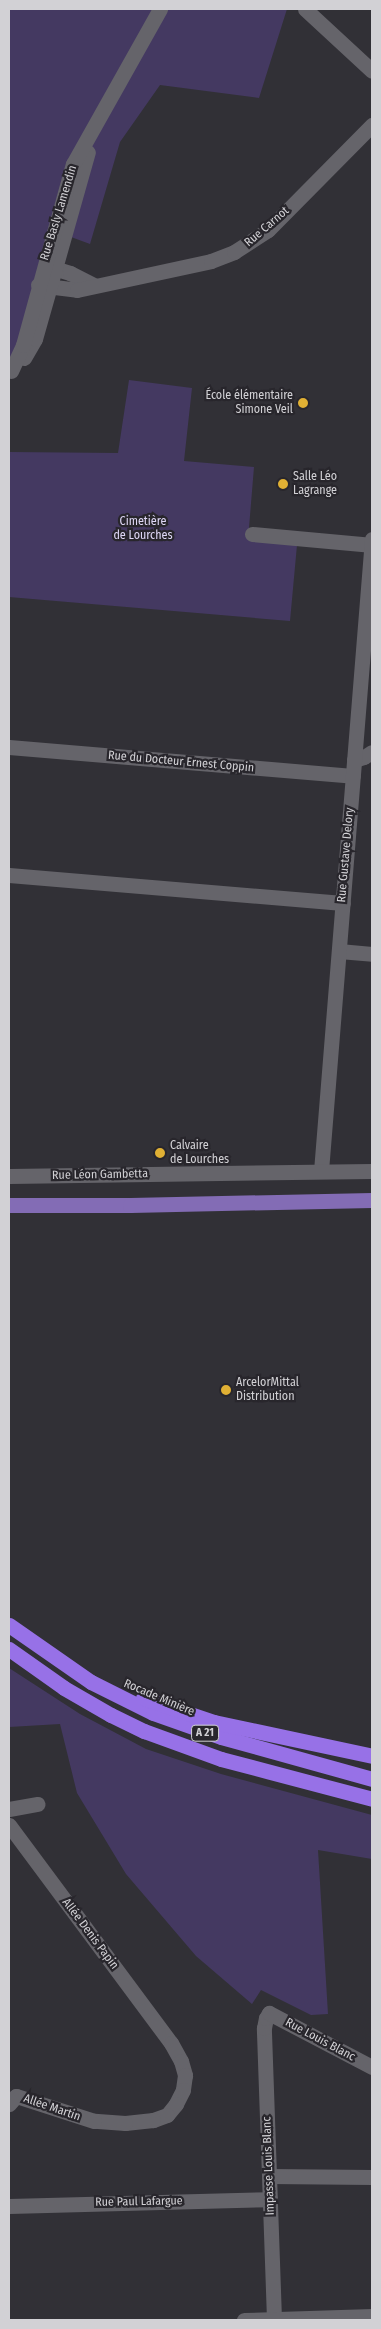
<!DOCTYPE html>
<html>
<head>
<meta charset="utf-8">
<style>
	body { margin:0 }
	#map { position:relative; width:381px; height:2329px; overflow:hidden; background:#313036; font-family:"Fira Sans Condensed",sans-serif }
	div>[style] { position:absolute }
	.green>* { inset:0; background:#443961 }
	.minor>* { height:15px; margin:-7.5px; padding:0 7.5px; transform-origin:7.5px; border-radius:7.5px; background:#65646a }
	.major>* { height:15px; margin:-7.5px; padding:0 7.5px; transform-origin:7.5px; border-radius:7.5px; background:#836cb5 }
	.highway>* { height:15px; margin:-7.5px; padding:0 7.5px; transform-origin:7.5px; border-radius:7.5px; background:#9771e7 }
	.dots>* { width:14px; height:14px; translate:-50% -50%; box-sizing:border-box; border:2px solid #28262c; border-radius:50% }
	span { translate:-50% -50%; white-space:nowrap; text-align:center; line-height:1.15; -webkit-text-stroke:4.5px #28262c; paint-order:stroke }
	.shield-label span { padding:1px 4px; background:#28262c; border:1px solid; border-radius:4px; -webkit-text-stroke-width:0 }
	.shield-label { font-size:11px; color:#d2d1d5; font-weight:700 }
	.street-label { font-size:12px; color:#d2d1d5 }
	.poi-label { font-size:12px; color:#d2d1d5 }
	.right { translate:-100% -50%; text-align:right }
	.left { translate:0 -50%; text-align:left }
	.park-label { font-size:12px; color:#ded7f5 }
	.frame { position:absolute; inset:0; border:10px solid #d2d1d5; pointer-events:none }
</style>
</head>
<body>
<div id="map">
	<div class="green">
		<i style="clip-path:polygon(9px 9px,287px 9px,259px 98px,160px 85px,120px 142px,90px 244px,71px 237px,9px 362px)"></i>
		<i style="clip-path:polygon(129px 380px,192px 388px,184px 461px,254px 467px,248px 540px,297px 545px,290px 621px,9px 597px,9px 452px,118px 453px)"></i>
		<i style="clip-path:polygon(9px 1668px,80px 1714px,146px 1749px,221px 1774px,372px 1815px,372px 1859px,318px 1850px,328px 2014px,311px 2015px,261px 1990px,252px 2004px,196px 1956px,126px 1874px,77px 1793px,60px 1724px,9px 1727px)"></i>
	</div>
	<div class="minor">
		<i style="left:305px;top:9px;width:91px;rotate:42.8deg"></i>
		<i style="left:47px;top:266px;width:24px;rotate:17deg"></i>
		<i style="left:70px;top:273px;width:27px;rotate:27deg"></i>
		<i style="left:38px;top:285px;width:39px;rotate:7deg"></i>
		<i style="left:77px;top:290px;width:137px;rotate:-12.2deg"></i>
		<i style="left:211px;top:261px;width:25px;rotate:-21deg"></i>
		<i style="left:234px;top:252px;width:40px;rotate:-32.9deg"></i>
		<i style="left:268px;top:230px;width:148px;rotate:-45.3deg"></i>
		<i style="left:24px;top:358px;width:22px;rotate:-60deg"></i>
		<i style="left:35px;top:339px;width:194px;rotate:-74.2deg"></i>
		<i style="left:11px;top:371px;width:29px;rotate:-65deg"></i>
		<i style="left:23px;top:345px;width:188px;rotate:-74.6deg"></i>
		<i style="left:73px;top:164px;width:178px;rotate:-60.7deg"></i>
		<i style="left:252px;top:534px;width:121px;rotate:5.2deg"></i>
		<i style="left:9px;top:747px;width:345px;rotate:4.8deg"></i>
		<i style="left:354px;top:760px;width:10px;rotate:-17deg"></i>
		<i style="left:364px;top:757px;width:9px;rotate:-32deg"></i>
		<i style="left:9px;top:875px;width:335px;rotate:4.8deg"></i>
		<i style="left:339px;top:951px;width:33px;rotate:5deg"></i>
		<i style="left:321px;top:1171px;width:634px;rotate:-85.39deg"></i>
		<i style="left:9px;top:1176px;width:363px;rotate:-0.8deg"></i>
		<i style="left:9px;top:1809px;width:29px;rotate:-10deg"></i>
		<i style="left:9px;top:1825px;width:272px;rotate:53.4deg"></i>
		<i style="left:171px;top:2043px;width:21px;rotate:61deg"></i>
		<i style="left:181px;top:2061px;width:15px;rotate:74deg"></i>
		<i style="left:185px;top:2075px;width:15px;rotate:98deg"></i>
		<i style="left:183px;top:2090px;width:16px;rotate:117deg"></i>
		<i style="left:176px;top:2104px;width:14px;rotate:129deg"></i>
		<i style="left:167px;top:2115px;width:15px;rotate:160deg"></i>
		<i style="left:153px;top:2120px;width:28px;rotate:174deg"></i>
		<i style="left:125px;top:2123px;width:31px;rotate:-176deg"></i>
		<i style="left:94px;top:2121px;width:82px;rotate:-162.2deg"></i>
		<i style="left:16px;top:2096px;width:11px;rotate:131deg"></i>
		<i style="left:269px;top:2176px;width:103px;rotate:0.6deg"></i>
		<i style="left:9px;top:2206px;width:261px;rotate:-1.5deg"></i>
		<i style="left:274px;top:2319px;width:291px;rotate:-92deg"></i>
		<i style="left:264px;top:2028px;width:10px;rotate:-79deg"></i>
		<i style="left:266px;top:2018px;width:6px;rotate:-59deg"></i>
		<i style="left:269px;top:2013px;width:116px;rotate:27.7deg"></i>
		<i style="left:244px;top:2320px;width:128px;rotate:-1.8deg"></i>
	</div>
	<div class="major">
		<i style="left:9px;top:1205px;width:121px"></i>
		<i style="left:130px;top:1205px;width:242px;rotate:-1.2deg"></i>
	</div>
	<div class="highway">
		<i style="left:9px;top:1625px;width:100px;rotate:34.8deg"></i>
		<i style="left:91px;top:1682px;width:69px;rotate:26.6deg"></i>
		<i style="left:153px;top:1713px;width:72px;rotate:19.4deg"></i>
		<i style="left:221px;top:1737px;width:157px;rotate:15.5deg"></i>
		<i style="left:9px;top:1649px;width:67px;rotate:35.3deg"></i>
		<i style="left:64px;top:1688px;width:54px;rotate:29.9deg"></i>
		<i style="left:111px;top:1715px;width:37px;rotate:26deg"></i>
		<i style="left:144px;top:1731px;width:82px;rotate:20deg"></i>
		<i style="left:221px;top:1759px;width:156px;rotate:14.8deg"></i>
		<i style="left:143px;top:1698px;width:75px;rotate:18.7deg"></i>
		<i style="left:214px;top:1722px;width:162px;rotate:12.1deg"></i>
	</div>
	<div class="dots">
		<i style="left:303px;top:403px;background:#e0b034"></i>
		<i style="left:283px;top:484px;background:#e0b034"></i>
		<i style="left:160px;top:1153px;background:#e0b034"></i>
		<i style="left:226px;top:1390px;background:#e0b034"></i>
	</div>
	<div class="shield-label">
		<span style="left:205px;top:1733px">A 21</span>
	</div>
	<div class="street-label">
		<span style="left:59px;top:213px;rotate:-73deg">Rue Basly Lamendin</span>
		<span style="left:267px;top:227px;rotate:-41deg">Rue Carnot</span>
		<span style="left:181px;top:762px;rotate:5deg">Rue du Docteur Ernest Coppin</span>
		<span style="left:346px;top:855px;rotate:-85deg">Rue Gustave Delory</span>
		<span style="left:100px;top:1175px;rotate:-1deg">Rue Léon Gambetta</span>
		<span style="left:159px;top:1698px;rotate:23deg">Rocade Minière</span>
		<span style="left:90px;top:1934px;rotate:53deg">Allée Denis Papin</span>
		<span style="left:320px;top:2040px;rotate:28deg">Rue Louis Blanc</span>
		<span style="left:52px;top:2108px;rotate:19deg">Allée Martin</span>
		<span style="left:269px;top:2166px;rotate:-92deg">Impasse Louis Blanc</span>
		<span style="left:139px;top:2202px;rotate:-1deg">Rue Paul Lafargue</span>
	</div>
	<div class="poi-label">
		<span class="right" style="left:293px;top:403px">École élémentaire<br>Simone Veil</span>
		<span class="left" style="left:293px;top:484px">Salle Léo<br>Lagrange</span>
		<span class="left" style="left:170px;top:1153px">Calvaire<br>de Lourches</span>
		<span class="left" style="left:236px;top:1390px">ArcelorMittal<br>Distribution</span>
	</div>
	<div class="park-label">
		<span style="left:143px;top:529px">Cimetière<br>de Lourches</span>
	</div>
	<div class="frame"></div>
</div>
</body>
</html>
